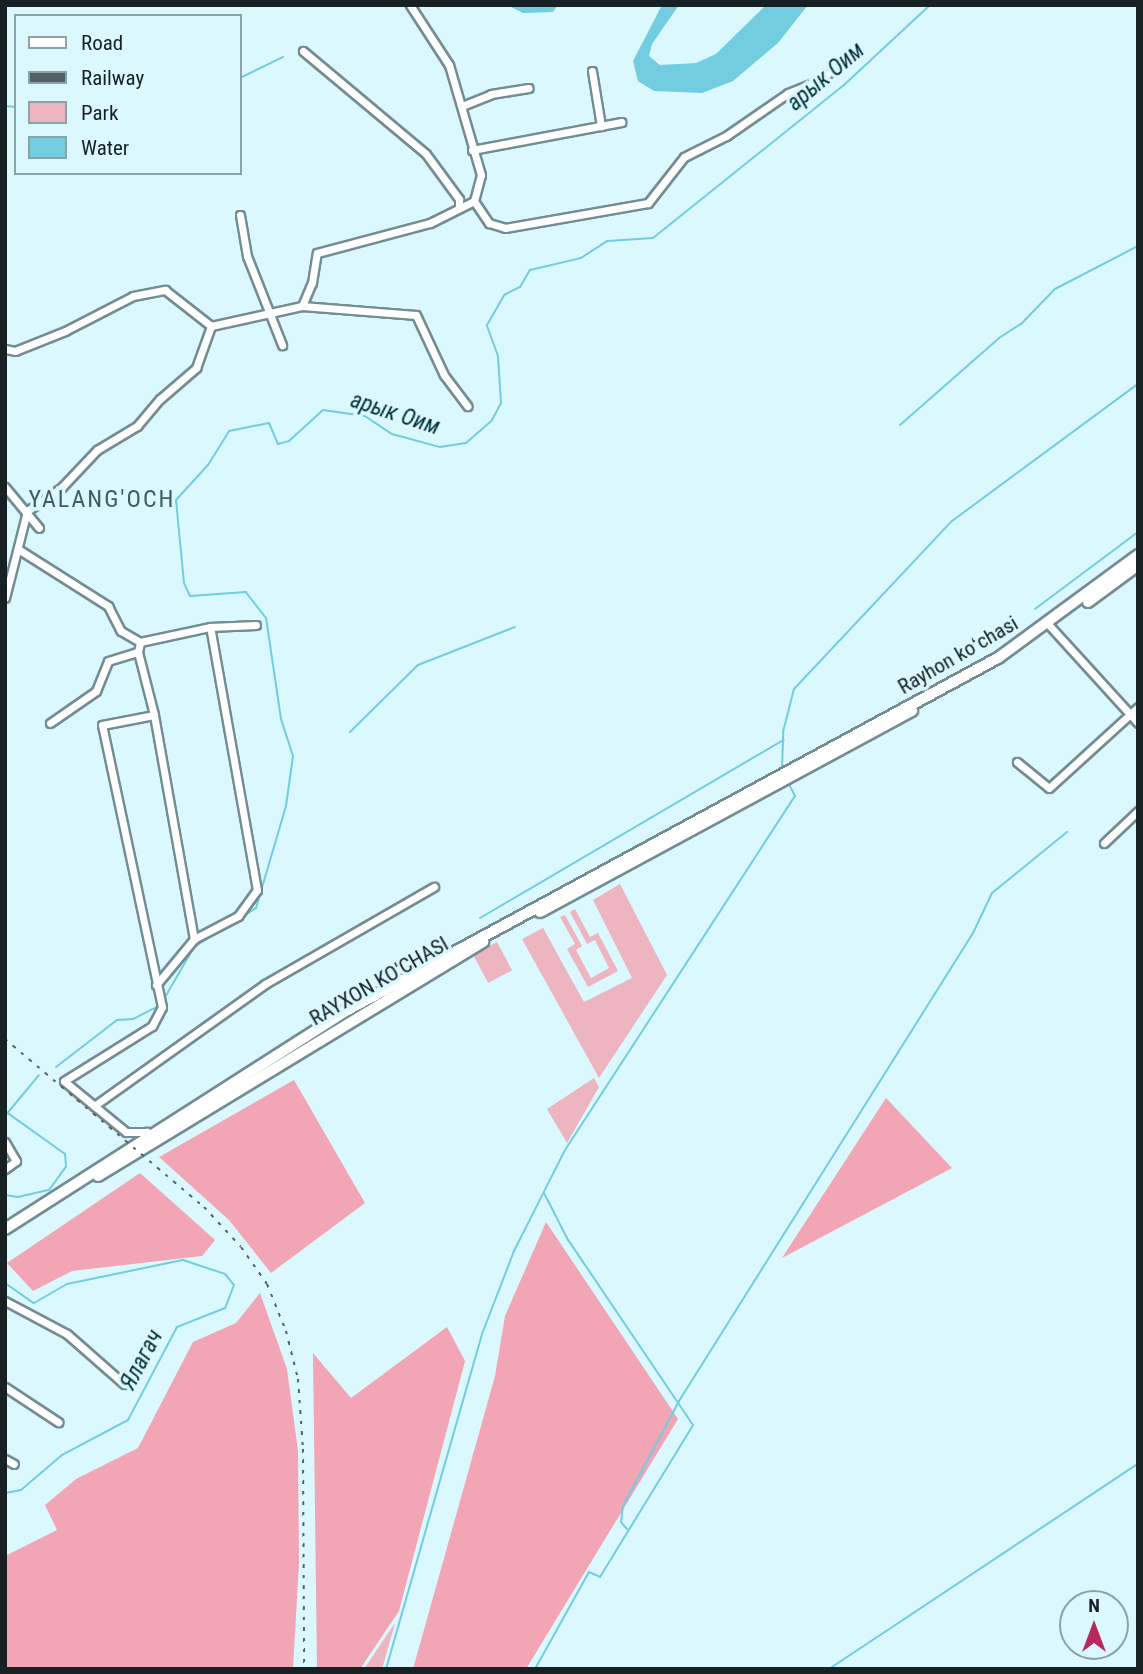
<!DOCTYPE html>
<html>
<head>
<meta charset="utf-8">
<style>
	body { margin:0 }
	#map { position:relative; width:1143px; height:1674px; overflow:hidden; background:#dbf8fe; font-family:"Roboto Condensed",sans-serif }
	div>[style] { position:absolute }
	.green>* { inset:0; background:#ecb5c0; transform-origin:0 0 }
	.forest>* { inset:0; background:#f1a5b5 }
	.water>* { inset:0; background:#71cddf }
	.stream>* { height:2px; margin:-1px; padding:0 1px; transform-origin:1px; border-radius:1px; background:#71cddf }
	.roads { filter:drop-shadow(2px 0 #738d93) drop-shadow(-2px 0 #738d93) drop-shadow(0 2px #738d93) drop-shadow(0 -2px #738d93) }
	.street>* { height:7px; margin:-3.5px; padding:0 3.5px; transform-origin:3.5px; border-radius:3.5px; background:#fff }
	.secondary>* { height:10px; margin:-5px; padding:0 5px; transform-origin:5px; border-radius:5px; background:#fff }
	.rail>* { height:2px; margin-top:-1px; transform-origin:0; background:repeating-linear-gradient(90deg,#516165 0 3.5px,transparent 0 10.5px) }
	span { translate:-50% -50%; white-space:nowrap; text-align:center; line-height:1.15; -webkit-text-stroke:7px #dbf8fe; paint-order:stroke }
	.street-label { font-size:21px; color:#172124 }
	.water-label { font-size:23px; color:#04323a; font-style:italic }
	.quarter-label { font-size:24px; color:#425b60; letter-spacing:2px }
	.frame { position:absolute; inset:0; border:7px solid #172124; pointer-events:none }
	.legend { position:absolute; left:14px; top:14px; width:228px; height:161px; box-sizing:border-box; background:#dbf8fe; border:2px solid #8da2a7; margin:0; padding:9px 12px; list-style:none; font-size:21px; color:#172124 }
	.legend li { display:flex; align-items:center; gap:14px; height:35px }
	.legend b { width:35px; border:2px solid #8da2a7 }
	.north { position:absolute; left:1059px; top:1590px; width:70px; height:70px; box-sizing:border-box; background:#dbf8fe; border:2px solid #8da2a7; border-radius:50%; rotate:0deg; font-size:19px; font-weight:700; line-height:28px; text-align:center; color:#172124 }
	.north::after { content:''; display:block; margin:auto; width:24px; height:32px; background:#b7295a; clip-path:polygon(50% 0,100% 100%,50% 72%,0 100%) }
</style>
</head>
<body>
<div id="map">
	<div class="green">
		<i style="clip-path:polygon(620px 884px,667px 975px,599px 1078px,522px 939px,543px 928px,584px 1002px,632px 978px,593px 900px)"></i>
		<i style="clip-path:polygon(575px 909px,590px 937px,598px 933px,618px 971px,588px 987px,567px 949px,575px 944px,560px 917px,565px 915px,582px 946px,576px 950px,591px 978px,609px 968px,595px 940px,587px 944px,570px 912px)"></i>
		<i style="left:497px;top:942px;width:32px;height:27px;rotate:62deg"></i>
		<i style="clip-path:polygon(594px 1078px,599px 1087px,567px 1143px,547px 1109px)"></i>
		<i style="clip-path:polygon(395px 1623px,382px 1669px,364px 1669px)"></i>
	</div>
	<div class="forest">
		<i style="clip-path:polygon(294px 1080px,365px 1203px,271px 1273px,229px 1220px,159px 1157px)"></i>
		<i style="clip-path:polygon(886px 1098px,952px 1168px,782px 1258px)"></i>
		<i style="clip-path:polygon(140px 1173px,215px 1240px,202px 1256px,72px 1271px,33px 1291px,7px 1263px)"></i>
		<i style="clip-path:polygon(546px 1222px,678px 1419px,526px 1669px,413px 1669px,495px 1376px,505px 1316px)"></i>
		<i style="clip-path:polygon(260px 1293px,287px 1369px,298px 1451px,299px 1562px,293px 1669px,5px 1669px,5px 1556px,57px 1530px,45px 1505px,76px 1479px,138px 1448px,193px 1342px,236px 1323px)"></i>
		<i style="clip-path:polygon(447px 1327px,465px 1361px,399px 1611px,360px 1669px,317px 1669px,313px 1353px,351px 1398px)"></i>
	</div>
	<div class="water">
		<i style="clip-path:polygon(507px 5px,558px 5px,553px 12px,523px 13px)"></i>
		<i style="clip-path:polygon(662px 5px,679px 5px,652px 44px,649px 56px,660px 65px,696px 63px,716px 54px,766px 5px,808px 5px,778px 43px,733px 81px,702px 93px,654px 91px,638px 81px,633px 61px)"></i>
	</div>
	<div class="stream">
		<i style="left:240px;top:78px;width:48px;rotate:-26deg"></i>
		<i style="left:5px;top:106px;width:11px;rotate:5deg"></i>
		<i style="left:900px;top:425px;width:132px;rotate:-41.3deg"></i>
		<i style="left:999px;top:338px;width:27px;rotate:-33deg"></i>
		<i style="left:1022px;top:323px;width:47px;rotate:-45.9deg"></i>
		<i style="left:1055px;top:289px;width:93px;rotate:-27.4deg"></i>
		<i style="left:1035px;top:609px;width:129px;rotate:-36.8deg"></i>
		<i style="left:350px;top:732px;width:95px;rotate:-44.6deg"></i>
		<i style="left:418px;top:665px;width:104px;rotate:-21.4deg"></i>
		<i style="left:782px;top:769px;width:37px;rotate:-88deg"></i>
		<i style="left:783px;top:732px;width:44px;rotate:-75.7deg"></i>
		<i style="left:794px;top:689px;width:231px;rotate:-46.8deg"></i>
		<i style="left:952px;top:521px;width:231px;rotate:-36.4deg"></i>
		<i style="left:480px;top:918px;width:352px;rotate:-30.4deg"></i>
		<i style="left:164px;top:999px;width:60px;rotate:-60deg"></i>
		<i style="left:194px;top:947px;width:73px;rotate:-32.2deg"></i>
		<i style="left:256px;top:908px;width:106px;rotate:-73.6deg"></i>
		<i style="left:286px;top:806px;width:50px;rotate:-82deg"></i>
		<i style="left:293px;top:756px;width:39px;rotate:-108deg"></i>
		<i style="left:281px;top:719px;width:102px;rotate:-98.4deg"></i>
		<i style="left:266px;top:618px;width:33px;rotate:-128deg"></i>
		<i style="left:246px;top:592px;width:56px;rotate:175.9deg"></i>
		<i style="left:190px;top:596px;width:14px;rotate:-115deg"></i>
		<i style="left:184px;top:583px;width:83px;rotate:-95.5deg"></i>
		<i style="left:176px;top:500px;width:47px;rotate:-47.6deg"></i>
		<i style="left:208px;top:465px;width:40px;rotate:-58deg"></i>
		<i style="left:229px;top:431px;width:41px;rotate:-11.3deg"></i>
		<i style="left:269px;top:423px;width:23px;rotate:67deg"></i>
		<i style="left:278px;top:444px;width:11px;rotate:-15deg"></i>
		<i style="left:289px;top:441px;width:46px;rotate:-42.4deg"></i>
		<i style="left:323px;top:410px;width:42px;rotate:8.1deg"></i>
		<i style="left:365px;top:416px;width:32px;rotate:34deg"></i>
		<i style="left:392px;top:434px;width:50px;rotate:15.2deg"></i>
		<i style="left:440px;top:447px;width:26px;rotate:-9deg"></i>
		<i style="left:466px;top:443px;width:35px;rotate:-41deg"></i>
		<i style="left:492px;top:420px;width:19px;rotate:-62deg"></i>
		<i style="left:501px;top:403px;width:47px;rotate:-93.7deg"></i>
		<i style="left:498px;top:356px;width:33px;rotate:-110deg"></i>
		<i style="left:487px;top:325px;width:34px;rotate:-60deg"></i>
		<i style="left:504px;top:295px;width:18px;rotate:-27deg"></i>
		<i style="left:520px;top:287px;width:20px;rotate:-60deg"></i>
		<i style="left:530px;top:270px;width:52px;rotate:-13.2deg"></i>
		<i style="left:581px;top:258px;width:31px;rotate:-33deg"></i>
		<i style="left:607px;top:241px;width:46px;rotate:-3.7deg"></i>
		<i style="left:653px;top:238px;width:245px;rotate:-38.7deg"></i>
		<i style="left:844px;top:85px;width:117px;rotate:-42.9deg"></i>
		<i style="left:56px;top:1067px;width:77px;rotate:-37.6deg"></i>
		<i style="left:117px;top:1020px;width:16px;rotate:-4deg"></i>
		<i style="left:133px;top:1019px;width:28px;rotate:-27deg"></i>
		<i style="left:5px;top:1116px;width:53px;rotate:-50.3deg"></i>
		<i style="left:5px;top:1195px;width:13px;rotate:9deg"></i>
		<i style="left:18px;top:1197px;width:32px;rotate:-13deg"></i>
		<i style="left:49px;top:1190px;width:29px;rotate:-54deg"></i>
		<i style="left:66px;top:1167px;width:13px;rotate:-94deg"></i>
		<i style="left:65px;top:1154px;width:69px;rotate:-144.5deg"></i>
		<i style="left:5px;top:1283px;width:35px;rotate:35deg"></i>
		<i style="left:34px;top:1303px;width:38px;rotate:-30deg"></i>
		<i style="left:67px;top:1284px;width:118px;rotate:-11.7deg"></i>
		<i style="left:183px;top:1260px;width:44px;rotate:18.4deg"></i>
		<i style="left:225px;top:1274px;width:14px;rotate:51deg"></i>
		<i style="left:234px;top:1285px;width:25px;rotate:111deg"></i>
		<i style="left:225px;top:1308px;width:52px;rotate:158.4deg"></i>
		<i style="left:177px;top:1327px;width:105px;rotate:117.8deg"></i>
		<i style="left:128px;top:1420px;width:75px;rotate:152.1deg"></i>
		<i style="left:62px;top:1455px;width:54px;rotate:139.5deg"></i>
		<i style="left:21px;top:1490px;width:16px;rotate:169deg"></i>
		<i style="left:627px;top:1529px;width:9px;rotate:-131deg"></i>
		<i style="left:621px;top:1522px;width:16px;rotate:-83deg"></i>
		<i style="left:623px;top:1506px;width:119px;rotate:-61.9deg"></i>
		<i style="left:679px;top:1401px;width:553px;rotate:-57.86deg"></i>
		<i style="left:973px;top:933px;width:44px;rotate:-64.6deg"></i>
		<i style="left:992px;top:893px;width:97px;rotate:-39.1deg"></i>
		<i style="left:386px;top:1669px;width:348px;rotate:-74deg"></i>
		<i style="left:482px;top:1334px;width:89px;rotate:-68.9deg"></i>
		<i style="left:514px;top:1251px;width:113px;rotate:-63.2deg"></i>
		<i style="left:565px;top:1150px;width:422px;rotate:-57deg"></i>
		<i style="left:795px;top:796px;width:13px;rotate:-117deg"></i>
		<i style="left:535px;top:1669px;width:111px;rotate:-60.9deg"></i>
		<i style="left:589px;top:1572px;width:12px;rotate:24deg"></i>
		<i style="left:600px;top:1577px;width:178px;rotate:-58.5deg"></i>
		<i style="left:693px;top:1425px;width:223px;rotate:-124deg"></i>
		<i style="left:568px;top:1240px;width:53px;rotate:-117.1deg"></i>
		<i style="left:829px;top:1669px;width:371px;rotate:-33.6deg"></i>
	</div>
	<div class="roads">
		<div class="street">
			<i style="left:303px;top:51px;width:160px;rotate:39.9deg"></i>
			<i style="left:426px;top:154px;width:56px;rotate:53.7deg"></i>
			<i style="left:459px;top:199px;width:9px;rotate:90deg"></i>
			<i style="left:592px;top:71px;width:56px;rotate:80.7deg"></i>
			<i style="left:462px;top:106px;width:31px;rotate:-22deg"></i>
			<i style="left:491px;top:94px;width:38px;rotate:-9deg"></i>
			<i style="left:472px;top:150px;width:152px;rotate:-10.6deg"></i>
			<i style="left:474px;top:201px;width:27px;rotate:56deg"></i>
			<i style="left:489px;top:223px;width:17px;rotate:17deg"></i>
			<i style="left:505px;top:228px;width:145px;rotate:-9.9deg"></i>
			<i style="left:648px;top:203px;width:58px;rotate:-52deg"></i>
			<i style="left:684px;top:157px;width:47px;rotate:-26.6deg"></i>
			<i style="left:726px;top:136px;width:75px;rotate:-34.7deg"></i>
			<i style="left:788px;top:93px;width:37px;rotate:-22deg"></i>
			<i style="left:822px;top:79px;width:24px;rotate:-42deg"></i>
			<i style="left:240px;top:215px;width:42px;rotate:80.3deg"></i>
			<i style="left:247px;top:256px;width:96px;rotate:68.5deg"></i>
			<i style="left:302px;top:306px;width:25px;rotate:-67deg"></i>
			<i style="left:312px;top:283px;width:30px;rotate:-81deg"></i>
			<i style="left:317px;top:253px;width:117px;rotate:-14.9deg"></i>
			<i style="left:430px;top:223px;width:49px;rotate:-26.6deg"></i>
			<i style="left:474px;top:201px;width:27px;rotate:-75deg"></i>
			<i style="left:481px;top:175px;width:115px;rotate:-106.2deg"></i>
			<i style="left:449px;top:65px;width:72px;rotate:-123deg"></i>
			<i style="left:5px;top:349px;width:10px;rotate:11deg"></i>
			<i style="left:15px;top:351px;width:54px;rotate:-21.8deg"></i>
			<i style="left:65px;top:331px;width:76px;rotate:-27.2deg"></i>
			<i style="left:133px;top:296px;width:33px;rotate:-11deg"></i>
			<i style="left:165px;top:290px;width:58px;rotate:38deg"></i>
			<i style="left:211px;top:326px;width:93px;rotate:-12.4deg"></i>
			<i style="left:302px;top:306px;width:114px;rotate:4.5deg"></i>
			<i style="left:416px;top:315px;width:66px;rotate:65deg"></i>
			<i style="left:444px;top:375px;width:39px;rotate:53deg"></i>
			<i style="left:5px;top:487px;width:53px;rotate:50.3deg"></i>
			<i style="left:18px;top:549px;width:107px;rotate:32.3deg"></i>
			<i style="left:108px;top:606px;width:28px;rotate:63deg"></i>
			<i style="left:121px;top:631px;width:22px;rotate:30deg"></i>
			<i style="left:140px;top:642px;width:72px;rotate:-12.1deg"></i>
			<i style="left:210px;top:627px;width:46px;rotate:-2.5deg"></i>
			<i style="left:5px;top:598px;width:90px;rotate:-75.8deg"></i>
			<i style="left:27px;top:511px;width:42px;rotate:-34.4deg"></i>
			<i style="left:62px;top:487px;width:51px;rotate:-46.6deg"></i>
			<i style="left:97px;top:450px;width:47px;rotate:-31deg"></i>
			<i style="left:137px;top:426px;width:35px;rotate:-50deg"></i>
			<i style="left:160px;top:399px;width:48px;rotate:-40.7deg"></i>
			<i style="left:196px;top:368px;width:45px;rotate:-70.3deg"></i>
			<i style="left:1048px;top:624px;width:134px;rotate:47.7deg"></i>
			<i style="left:140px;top:642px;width:10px;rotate:101deg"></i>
			<i style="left:138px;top:652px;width:65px;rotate:75.7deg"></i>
			<i style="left:154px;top:715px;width:228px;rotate:79.9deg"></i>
			<i style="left:50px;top:723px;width:56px;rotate:-34.8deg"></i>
			<i style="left:96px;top:691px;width:32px;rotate:-68deg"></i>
			<i style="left:108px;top:661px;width:31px;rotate:-17deg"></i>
			<i style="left:1017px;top:762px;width:41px;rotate:39.1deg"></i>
			<i style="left:1049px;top:788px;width:120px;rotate:-42.3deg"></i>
			<i style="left:1104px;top:843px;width:47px;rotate:-43.3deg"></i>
			<i style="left:156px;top:985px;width:60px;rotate:-50.4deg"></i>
			<i style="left:194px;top:939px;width:50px;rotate:-27.6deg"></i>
			<i style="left:238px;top:916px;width:32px;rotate:-54deg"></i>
			<i style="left:257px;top:890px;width:267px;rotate:-100.1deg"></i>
			<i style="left:94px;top:1106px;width:210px;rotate:-35.5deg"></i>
			<i style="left:265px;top:984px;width:195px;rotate:-29.9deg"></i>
			<i style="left:152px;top:1139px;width:9px;rotate:-126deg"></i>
			<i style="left:147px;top:1132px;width:21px;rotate:180deg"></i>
			<i style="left:126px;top:1132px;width:80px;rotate:-140.6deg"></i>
			<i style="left:64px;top:1081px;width:104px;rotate:-32deg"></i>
			<i style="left:152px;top:1026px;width:21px;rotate:-62deg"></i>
			<i style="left:162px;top:1007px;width:288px;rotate:-102deg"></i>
			<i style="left:102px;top:725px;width:53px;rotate:-10.9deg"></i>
			<i style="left:5px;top:1142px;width:22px;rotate:60deg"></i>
			<i style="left:16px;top:1161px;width:14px;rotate:144deg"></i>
			<i style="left:5px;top:1301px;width:70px;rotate:28deg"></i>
			<i style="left:67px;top:1334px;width:76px;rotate:41.3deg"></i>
			<i style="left:5px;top:1387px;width:64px;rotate:33.4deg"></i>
			<i style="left:5px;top:1459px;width:10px;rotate:29deg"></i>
		</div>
		<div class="secondary">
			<i style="left:1088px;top:602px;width:62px;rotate:-36.5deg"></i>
			<i style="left:540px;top:912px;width:423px;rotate:-28.4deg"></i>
			<i style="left:98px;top:1176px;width:451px;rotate:-31.3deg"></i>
			<i style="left:5px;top:1229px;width:403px;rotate:-32.6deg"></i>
			<i style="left:344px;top:1012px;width:744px;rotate:-28.43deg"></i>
			<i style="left:998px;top:658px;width:174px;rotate:-36.3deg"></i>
		</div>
	</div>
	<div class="rail">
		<i style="left:5px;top:1039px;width:260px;rotate:40.2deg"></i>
		<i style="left:204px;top:1207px;width:54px;rotate:47.2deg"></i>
		<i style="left:241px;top:1247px;width:45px;rotate:54.9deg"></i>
		<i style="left:267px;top:1284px;width:51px;rotate:68deg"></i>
		<i style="left:286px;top:1331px;width:49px;rotate:76deg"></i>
		<i style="left:298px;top:1379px;width:70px;rotate:85.9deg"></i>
		<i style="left:303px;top:1449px;width:220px;rotate:89.7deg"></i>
	</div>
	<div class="street-label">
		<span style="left:958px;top:655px;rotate:-30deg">Rayhon koʻchasi</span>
		<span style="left:379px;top:981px;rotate:-30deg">RAYXON KO'CHASI</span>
	</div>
	<div class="water-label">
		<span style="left:826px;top:77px;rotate:-40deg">арык Оим</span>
		<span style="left:395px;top:414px;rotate:18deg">арык Оим</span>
		<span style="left:142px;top:1360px;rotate:-62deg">Ялагач</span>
	</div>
	<div class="quarter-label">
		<span style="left:102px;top:500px">YALANG'OCH</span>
	</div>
	<div class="frame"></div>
	<ul class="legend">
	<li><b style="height:9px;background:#fff"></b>Road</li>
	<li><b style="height:9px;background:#516165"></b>Railway</li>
	<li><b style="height:19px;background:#ecb5c0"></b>Park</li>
	<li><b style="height:19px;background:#71cddf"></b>Water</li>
	</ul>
	<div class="north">N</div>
</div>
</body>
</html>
